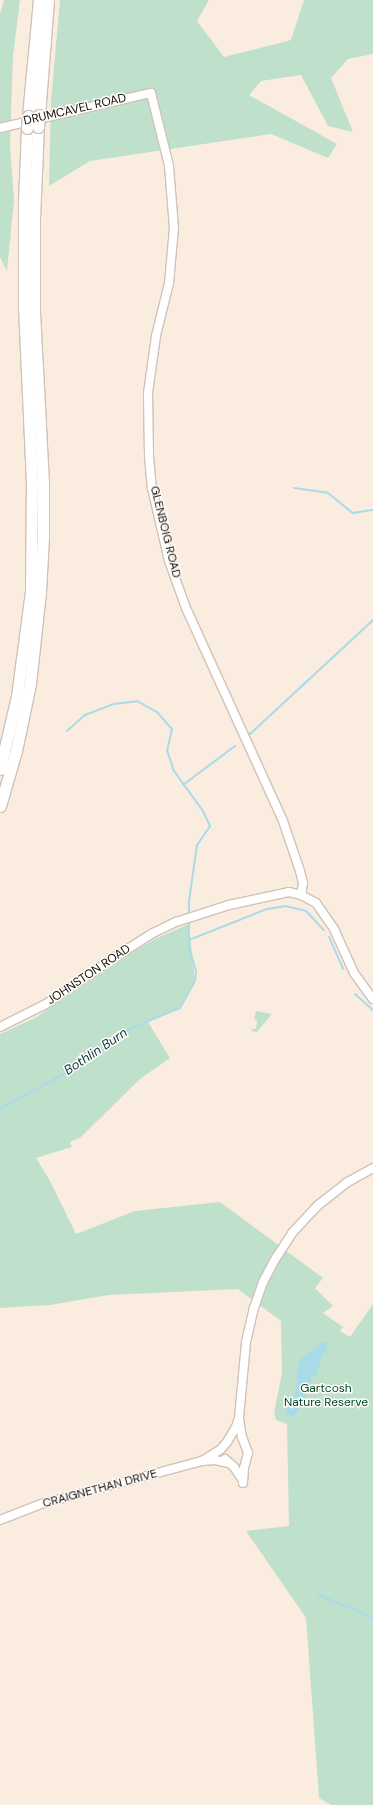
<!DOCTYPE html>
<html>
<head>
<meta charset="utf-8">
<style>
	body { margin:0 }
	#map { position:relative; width:373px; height:1805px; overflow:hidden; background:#fbece0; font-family:"DM Sans",sans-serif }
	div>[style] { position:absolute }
	.green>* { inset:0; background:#bfe1cc }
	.water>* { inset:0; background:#aadbe8 }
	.stream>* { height:2px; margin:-1px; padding:0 1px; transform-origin:1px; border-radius:1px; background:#aadbe8 }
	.roads { filter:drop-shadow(1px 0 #d0c2b6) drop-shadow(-1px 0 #d0c2b6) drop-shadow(0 1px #d0c2b6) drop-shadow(0 -1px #d0c2b6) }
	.secondary>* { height:8px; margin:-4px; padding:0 4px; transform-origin:4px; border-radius:4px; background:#fff }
	.highway>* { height:11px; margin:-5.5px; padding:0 5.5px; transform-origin:5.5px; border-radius:5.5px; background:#fff }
	.bridges { filter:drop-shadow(1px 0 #d0c2b6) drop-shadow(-1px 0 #d0c2b6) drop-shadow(0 1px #d0c2b6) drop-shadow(0 -1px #d0c2b6) }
	.highway-bridge>* { height:11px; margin:-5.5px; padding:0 5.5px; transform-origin:5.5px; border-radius:5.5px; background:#fff }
	span { translate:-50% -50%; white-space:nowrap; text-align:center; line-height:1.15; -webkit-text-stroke:3px #fffcfa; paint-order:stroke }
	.street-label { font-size:12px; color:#120d09 }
	.park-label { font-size:12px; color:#00482a }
	.water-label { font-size:13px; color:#07343f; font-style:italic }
</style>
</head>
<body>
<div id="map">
	<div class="green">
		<i style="clip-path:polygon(4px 0,20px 0,13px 56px,10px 145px,14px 200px,7px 271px,0 257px,0 14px)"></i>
		<i style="clip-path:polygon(60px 0,209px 0,197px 21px,224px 57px,291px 40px,304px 0,373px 0,373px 54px,348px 59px,331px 78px,353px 132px,328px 126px,301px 75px,261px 81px,249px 95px,337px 144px,328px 158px,271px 134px,90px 161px,49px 186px,51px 101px)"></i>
		<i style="clip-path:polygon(189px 924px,195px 981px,180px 1008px,148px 1022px,170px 1058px,140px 1079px,81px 1137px,70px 1142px,72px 1147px,36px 1158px,50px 1181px,76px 1234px,135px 1211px,220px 1202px,323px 1278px,315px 1288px,333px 1306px,323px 1313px,343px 1327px,340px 1331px,350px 1337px,373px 1304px,373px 1805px,331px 1805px,319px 1798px,306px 1618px,246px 1531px,289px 1526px,287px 1424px,276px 1420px,274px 1413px,282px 1373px,281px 1321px,238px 1289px,109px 1295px,50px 1305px,0 1308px,0 1034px,35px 1018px,128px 955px,155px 939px)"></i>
		<i style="clip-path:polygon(256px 1011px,272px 1014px,257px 1032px,252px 1031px,252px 1029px,256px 1029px,257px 1020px,254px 1019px)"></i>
	</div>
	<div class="water">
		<i style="clip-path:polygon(324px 1341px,328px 1344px,327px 1350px,322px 1355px,317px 1374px,311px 1379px,306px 1395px,294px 1418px,284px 1412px,295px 1395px,297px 1384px,296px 1377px,300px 1359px)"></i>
	</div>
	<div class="stream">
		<i style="left:294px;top:488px;width:34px;rotate:8deg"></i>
		<i style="left:328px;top:493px;width:32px;rotate:39deg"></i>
		<i style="left:353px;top:513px;width:20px;rotate:-9deg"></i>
		<i style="left:67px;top:731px;width:24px;rotate:-42deg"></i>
		<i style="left:85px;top:715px;width:31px;rotate:-21deg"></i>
		<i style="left:114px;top:704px;width:23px;rotate:-7deg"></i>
		<i style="left:137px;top:701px;width:23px;rotate:29deg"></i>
		<i style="left:157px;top:712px;width:23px;rotate:49deg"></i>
		<i style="left:172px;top:729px;width:22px;rotate:103deg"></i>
		<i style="left:167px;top:750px;width:22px;rotate:72deg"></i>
		<i style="left:174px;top:771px;width:49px;rotate:54.1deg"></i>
		<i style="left:203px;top:811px;width:17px;rotate:65deg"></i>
		<i style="left:210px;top:826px;width:23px;rotate:124deg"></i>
		<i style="left:197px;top:845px;width:57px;rotate:98.1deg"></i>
		<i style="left:189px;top:901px;width:14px;rotate:90deg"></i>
		<i style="left:250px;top:734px;width:168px;rotate:-42.8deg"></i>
		<i style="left:183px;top:785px;width:65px;rotate:-36.9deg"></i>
		<i style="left:329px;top:937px;width:35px;rotate:66deg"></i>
		<i style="left:189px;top:940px;width:84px;rotate:-21.7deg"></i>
		<i style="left:267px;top:909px;width:18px;rotate:-9deg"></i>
		<i style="left:285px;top:906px;width:22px;rotate:13deg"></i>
		<i style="left:306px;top:911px;width:26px;rotate:47deg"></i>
		<i style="left:355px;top:994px;width:24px;rotate:42deg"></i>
		<i style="left:0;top:1109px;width:97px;rotate:-28.9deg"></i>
		<i style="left:85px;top:1062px;width:32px;rotate:-34deg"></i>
		<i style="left:112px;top:1044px;width:21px;rotate:-43deg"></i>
		<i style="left:127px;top:1030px;width:57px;rotate:-22.5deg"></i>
		<i style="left:180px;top:1008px;width:31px;rotate:-61deg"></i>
		<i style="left:195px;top:981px;width:10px;rotate:-84deg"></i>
		<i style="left:196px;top:971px;width:24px;rotate:-107deg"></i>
		<i style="left:189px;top:948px;width:29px;rotate:-90deg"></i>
		<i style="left:317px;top:1594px;width:61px;rotate:23.2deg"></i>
	</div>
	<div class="roads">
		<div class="secondary">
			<i style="left:0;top:128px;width:155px;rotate:-13.1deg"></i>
			<i style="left:151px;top:93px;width:75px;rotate:76.1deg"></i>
			<i style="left:169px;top:166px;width:62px;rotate:85.4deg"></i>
			<i style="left:174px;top:228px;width:55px;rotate:95.2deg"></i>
			<i style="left:169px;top:283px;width:55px;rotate:103.8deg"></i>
			<i style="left:156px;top:336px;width:58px;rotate:98deg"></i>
			<i style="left:148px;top:393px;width:63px;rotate:89.1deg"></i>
			<i style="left:149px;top:456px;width:32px;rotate:85deg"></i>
			<i style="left:152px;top:488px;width:75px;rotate:76.9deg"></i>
			<i style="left:169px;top:561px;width:50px;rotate:70.1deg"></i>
			<i style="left:186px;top:608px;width:234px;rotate:65.5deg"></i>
			<i style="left:283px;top:821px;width:53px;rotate:71.2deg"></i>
			<i style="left:300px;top:871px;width:12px;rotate:76deg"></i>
			<i style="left:303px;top:883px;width:12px;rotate:99deg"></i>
			<i style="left:0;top:1027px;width:51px;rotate:-26.6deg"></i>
			<i style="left:46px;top:1004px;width:83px;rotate:-34.3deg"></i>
			<i style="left:115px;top:957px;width:45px;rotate:-32.3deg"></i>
			<i style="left:153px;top:933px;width:25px;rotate:-26deg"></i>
			<i style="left:176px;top:922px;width:56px;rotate:-17.8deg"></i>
			<i style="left:229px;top:905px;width:61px;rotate:-12.2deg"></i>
			<i style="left:289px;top:892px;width:12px;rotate:14deg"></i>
			<i style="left:301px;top:895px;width:17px;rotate:28deg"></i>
			<i style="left:316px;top:903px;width:32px;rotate:55deg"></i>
			<i style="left:334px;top:929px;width:48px;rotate:65.6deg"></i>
			<i style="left:354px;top:973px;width:32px;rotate:54deg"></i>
			<i style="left:239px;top:1419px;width:18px;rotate:81deg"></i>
			<i style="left:242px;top:1437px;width:17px;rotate:69deg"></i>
			<i style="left:248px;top:1453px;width:16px;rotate:105deg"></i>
			<i style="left:244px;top:1468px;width:15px;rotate:94deg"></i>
			<i style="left:225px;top:1459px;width:12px;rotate:42deg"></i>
			<i style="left:234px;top:1467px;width:14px;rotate:56deg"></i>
			<i style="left:202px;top:1461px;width:22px;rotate:-32deg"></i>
			<i style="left:221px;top:1449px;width:9px;rotate:-49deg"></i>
			<i style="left:227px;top:1442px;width:17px;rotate:-59deg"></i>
			<i style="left:236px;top:1427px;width:9px;rotate:-72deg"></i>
			<i style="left:239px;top:1418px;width:76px;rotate:-84.7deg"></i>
			<i style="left:246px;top:1342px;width:35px;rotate:-77deg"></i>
			<i style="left:254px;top:1308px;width:28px;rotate:-71deg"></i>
			<i style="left:263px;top:1282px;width:27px;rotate:-62deg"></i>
			<i style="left:276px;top:1258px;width:30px;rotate:-57deg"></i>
			<i style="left:292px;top:1233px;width:37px;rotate:-47deg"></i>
			<i style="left:317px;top:1206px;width:37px;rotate:-38deg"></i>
			<i style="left:346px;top:1183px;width:31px;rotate:-29deg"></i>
			<i style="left:0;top:1520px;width:44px;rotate:-21.3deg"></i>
			<i style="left:41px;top:1504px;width:167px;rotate:-15deg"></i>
			<i style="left:202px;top:1461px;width:13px;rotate:-4deg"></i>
			<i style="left:215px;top:1460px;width:13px;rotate:13deg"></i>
		</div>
		<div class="highway">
			<i style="left:39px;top:115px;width:115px;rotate:-85.5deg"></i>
			<i style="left:28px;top:116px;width:117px;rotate:-84.6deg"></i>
			<i style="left:0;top:769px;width:75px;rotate:-76.9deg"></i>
			<i style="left:17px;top:696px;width:106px;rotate:-82.4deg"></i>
			<i style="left:31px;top:591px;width:108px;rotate:-89.5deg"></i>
			<i style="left:32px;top:483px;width:175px;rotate:-92.6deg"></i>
			<i style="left:24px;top:308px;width:105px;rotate:-90deg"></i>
			<i style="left:24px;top:203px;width:75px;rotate:-87.7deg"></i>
			<i style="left:0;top:806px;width:57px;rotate:-73.8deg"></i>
			<i style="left:16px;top:751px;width:68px;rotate:-78.2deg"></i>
			<i style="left:30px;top:684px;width:93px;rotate:-83.8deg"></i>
			<i style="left:40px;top:592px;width:55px;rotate:-86.9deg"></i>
			<i style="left:43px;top:537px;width:54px;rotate:-90deg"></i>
			<i style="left:43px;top:483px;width:174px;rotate:-93deg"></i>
			<i style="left:34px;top:309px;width:91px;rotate:-90deg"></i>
			<i style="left:34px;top:218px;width:91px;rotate:-87.5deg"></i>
		</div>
	</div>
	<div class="bridges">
		<div class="highway-bridge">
			<i style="left:38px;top:127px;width:12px;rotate:-85deg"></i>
			<i style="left:27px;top:128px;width:12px;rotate:-85deg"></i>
		</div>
	</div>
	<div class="street-label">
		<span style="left:75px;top:110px;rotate:-13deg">DRUMCAVEL ROAD</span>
		<span style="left:165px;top:532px;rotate:76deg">GLENBOIG ROAD</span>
		<span style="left:89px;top:975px;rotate:-34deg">JOHNSTON ROAD</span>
		<span style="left:100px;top:1489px;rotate:-15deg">CRAIGNETHAN DRIVE</span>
	</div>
	<div class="park-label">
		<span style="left:326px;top:1396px">Gartcosh<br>Nature Reserve</span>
	</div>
	<div class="water-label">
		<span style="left:96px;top:1052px;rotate:-34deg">Bothlin Burn</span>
	</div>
</div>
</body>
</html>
